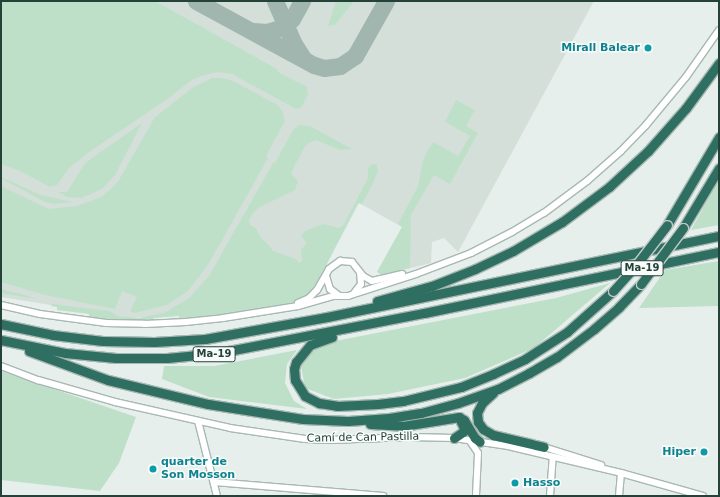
<!DOCTYPE html>
<html>
<head>
<meta charset="utf-8">
<style>
	body { margin:0 }
	#map { position:relative; width:720px; height:497px; overflow:hidden; background:#e6efeb; font-family:"DejaVu Sans",sans-serif }
	div>[style] { position:absolute }
	.built>* { inset:0; background:#d4dfda }
	.green>* { inset:0; background:#bfe0c8 }
	.taxiway>* { height:17px; margin:-8.5px; padding:0 8.5px; transform-origin:8.5px; border-radius:8.5px; background:#a2b6b0 }
	.roads { filter:drop-shadow(1px 0 #a8b8b2) drop-shadow(-1px 0 #a8b8b2) drop-shadow(0 1px #a8b8b2) drop-shadow(0 -1px #a8b8b2) }
	.minor>* { height:6px; margin:-3px; padding:0 3px; transform-origin:3px; border-radius:3px; background:#fff }
	.highway>* { height:9px; margin:-4.5px; padding:0 4.5px; transform-origin:4.5px; border-radius:4.5px; background:#2f6f62 }
	.bridges { filter:drop-shadow(1px 0 #c2cac8) drop-shadow(-1px 0 #c2cac8) drop-shadow(0 1px #c2cac8) drop-shadow(0 -1px #c2cac8) }
	.highway-bridge>* { height:9px; margin:-4.5px; padding:0 4.5px; transform-origin:4.5px; border-radius:4.5px; background:#2f6f62 }
	.dots>* { width:11px; height:11px; translate:-50% -50%; box-sizing:border-box; border:2px solid #f7fbf9; border-radius:50% }
	span { translate:-50% -50%; white-space:nowrap; text-align:center; line-height:1.15; -webkit-text-stroke:3px #f7fbf9; paint-order:stroke }
	.shield-label span { padding:1px 3px; background:#f7fbf9; border:1px solid; border-radius:3px; -webkit-text-stroke-width:0 }
	.shield-label { font-size:10px; color:#24423a; font-weight:700 }
	.culture-label { font-size:11px; color:#0d838f; font-weight:700 }
	.right { translate:-100% -50%; text-align:right }
	.left { translate:0 -50%; text-align:left }
	.street-label { font-size:11px; color:#24423a }
	.frame { position:absolute; inset:0; border:2px solid #24423a; pointer-events:none }
</style>
</head>
<body>
<div id="map">
	<div class="built">
		<i style="clip-path:polygon(1px 1px,594px 1px,458px 252px,444px 238px,432px 242px,431px 263px,382px 275px,377px 272px,402px 227px,359px 203px,318px 281px,176px 314px,132px 318px,1px 297px)"></i>
	</div>
	<div class="green">
		<i style="clip-path:polygon(1px 1px,155px 1px,277px 69px,278px 72px,307px 87px,308px 95px,301px 108px,296px 109px,232px 74px,218px 72px,204px 75px,192px 80px,166px 100px,92px 150px,69px 168px,57px 185px,50px 187px,20px 171px,1px 164px)"></i>
		<i style="clip-path:polygon(336px 1px,354px 1px,335px 25px,328px 26px)"></i>
		<i style="clip-path:polygon(212px 78px,223px 78px,233px 81px,278px 105px,282px 111px,285px 121px,266px 156px,268px 158px,208px 265px,188px 291px,167px 305px,135px 313px,130px 311px,137px 297px,122px 291px,115px 309px,45px 295px,1px 282px,1px 186px,49px 209px,77px 206px,101px 197px,111px 189px,119px 180px,155px 117px,192px 88px)"></i>
		<i style="clip-path:polygon(456px 100px,475px 110px,466px 126px,478px 133px,450px 184px,434px 175px,411px 215px,410px 268px,382px 275px,377px 272px,402px 227px,398px 224px,418px 186px,423px 160px,428px 150px,433px 142px,458px 156px,470px 136px,445px 122px)"></i>
		<i style="clip-path:polygon(142px 123px,115px 175px,102px 189px,81px 198px,67px 197px,58px 192px,67px 192px,85px 163px)"></i>
		<i style="clip-path:polygon(299px 125px,310px 126px,352px 149px,340px 150px,316px 140px,309px 143px,305px 146px,292px 171px,292px 175px,298px 181px,295px 190px,260px 207px,252px 214px,249px 220px,250px 225px,256px 228px,261px 238px,269px 245px,273px 251px,296px 259px,299px 263px,302px 261px,301px 250px,307px 243px,301px 236px,305px 231px,323px 224px,340px 228px,344px 224px,368px 178px,368px 168px,372px 164px,377px 165px,378px 171px,373px 183px,362px 204px,358px 203px,318px 281px,307px 295px,296px 302px,254px 311px,179px 319px,179px 316px,154px 318px,153px 321px,89px 318px,89px 314px,57px 310px,57px 307px,51px 306px,52px 304px,109px 311px,118px 316px,138px 318px,164px 313px,188px 299px,209px 276px,273px 163px,275px 163px,293px 130px)"></i>
		<i style="clip-path:polygon(1px 177px,41px 195px,72px 202px,54px 204px,45px 202px,1px 178px)"></i>
		<i style="clip-path:polygon(719px 179px,719px 225px,691px 230px)"></i>
		<i style="clip-path:polygon(719px 261px,719px 306px,639px 308px,665px 270px)"></i>
		<i style="clip-path:polygon(610px 283px,534px 348px,465px 378px,388px 394px,334px 399px,305px 388px,301px 366px,312px 352px,325px 343px,556px 298px)"></i>
		<i style="clip-path:polygon(1px 289px,25px 295px,36px 299px,1px 293px)"></i>
		<i style="clip-path:polygon(297px 350px,287px 364px,285px 383px,294px 401px,307px 409px,209px 397px,162px 379px,164px 366px,214px 366px)"></i>
		<i style="clip-path:polygon(1px 371px,136px 417px,119px 463px,100px 491px,1px 480px)"></i>
	</div>
	<div class="taxiway">
		<i style="left:196px;top:1px;width:134px;rotate:28.5deg"></i>
		<i style="left:314px;top:65px;width:10px;rotate:17deg"></i>
		<i style="left:324px;top:68px;width:16px;rotate:-7deg"></i>
		<i style="left:340px;top:66px;width:18px;rotate:-34deg"></i>
		<i style="left:355px;top:56px;width:63px;rotate:-60.6deg"></i>
		<i style="left:275px;top:1px;width:47px;rotate:66.2deg"></i>
		<i style="left:294px;top:44px;width:17px;rotate:57deg"></i>
		<i style="left:253px;top:31px;width:14px;rotate:4deg"></i>
		<i style="left:267px;top:32px;width:14px;rotate:-17deg"></i>
		<i style="left:280px;top:28px;width:15px;rotate:-37deg"></i>
		<i style="left:292px;top:19px;width:21px;rotate:-61deg"></i>
	</div>
	<div class="roads">
		<div class="minor">
			<i style="left:326px;top:276px;width:14px;rotate:73deg"></i>
			<i style="left:330px;top:289px;width:10px;rotate:37deg"></i>
			<i style="left:354px;top:293px;width:11px;rotate:-52deg"></i>
			<i style="left:361px;top:284px;width:11px;rotate:-95deg"></i>
			<i style="left:298px;top:303px;width:12px;rotate:-24deg"></i>
			<i style="left:309px;top:298px;width:11px;rotate:-45deg"></i>
			<i style="left:317px;top:290px;width:24px;rotate:-60deg"></i>
			<i style="left:329px;top:269px;width:14px;rotate:-36deg"></i>
			<i style="left:340px;top:261px;width:12px;rotate:5deg"></i>
			<i style="left:352px;top:262px;width:18px;rotate:52deg"></i>
			<i style="left:363px;top:276px;width:10px;rotate:29deg"></i>
			<i style="left:372px;top:281px;width:31px;rotate:-13deg"></i>
			<i style="left:1px;top:305px;width:40px;rotate:13deg"></i>
			<i style="left:40px;top:314px;width:67px;rotate:7.8deg"></i>
			<i style="left:106px;top:323px;width:39px;rotate:1deg"></i>
			<i style="left:145px;top:324px;width:41px;rotate:-2.8deg"></i>
			<i style="left:186px;top:322px;width:37px;rotate:-6deg"></i>
			<i style="left:223px;top:318px;width:76px;rotate:-9.1deg"></i>
			<i style="left:298px;top:306px;width:37px;rotate:-16deg"></i>
			<i style="left:334px;top:296px;width:14px"></i>
			<i style="left:348px;top:296px;width:71px;rotate:-17.9deg"></i>
			<i style="left:416px;top:274px;width:59px;rotate:-20.9deg"></i>
			<i style="left:471px;top:253px;width:46px;rotate:-27.1deg"></i>
			<i style="left:512px;top:232px;width:37px;rotate:-31deg"></i>
			<i style="left:544px;top:213px;width:54px;rotate:-36.7deg"></i>
			<i style="left:587px;top:181px;width:45px;rotate:-41.4deg"></i>
			<i style="left:621px;top:151px;width:36px;rotate:-46deg"></i>
			<i style="left:646px;top:125px;width:62px;rotate:-50.2deg"></i>
			<i style="left:686px;top:77px;width:57px;rotate:-54.9deg"></i>
			<i style="left:1px;top:366px;width:40px;rotate:21deg"></i>
			<i style="left:38px;top:380px;width:80px;rotate:15.9deg"></i>
			<i style="left:115px;top:402px;width:118px;rotate:12.7deg"></i>
			<i style="left:230px;top:428px;width:76px;rotate:8.3deg"></i>
			<i style="left:305px;top:439px;width:26px;rotate:2deg"></i>
			<i style="left:331px;top:440px;width:79px;rotate:-2.2deg"></i>
			<i style="left:410px;top:437px;width:44px;rotate:1.3deg"></i>
			<i style="left:454px;top:438px;width:55px;rotate:8.4deg"></i>
			<i style="left:508px;top:446px;width:116px;rotate:13.4deg"></i>
			<i style="left:621px;top:473px;width:85px;rotate:15.7deg"></i>
			<i style="left:198px;top:421px;width:77px;rotate:75.8deg"></i>
			<i style="left:470px;top:441px;width:14px;rotate:56deg"></i>
			<i style="left:478px;top:453px;width:43px;rotate:92.7deg"></i>
			<i style="left:544px;top:447px;width:60px;rotate:17.5deg"></i>
			<i style="left:214px;top:482px;width:170px;rotate:4.7deg"></i>
			<i style="left:550px;top:496px;width:39px;rotate:-86deg"></i>
			<i style="left:619px;top:496px;width:23px;rotate:-85deg"></i>
		</div>
		<div class="highway">
			<i style="left:667px;top:225px;width:102px;rotate:-59.4deg"></i>
			<i style="left:683px;top:228px;width:70px;rotate:-59deg"></i>
			<i style="left:377px;top:301px;width:57px;rotate:-15.3deg"></i>
			<i style="left:432px;top:286px;width:46px;rotate:-21.6deg"></i>
			<i style="left:475px;top:269px;width:42px;rotate:-25.3deg"></i>
			<i style="left:513px;top:251px;width:57px;rotate:-30.6deg"></i>
			<i style="left:562px;top:222px;width:59px;rotate:-36.7deg"></i>
			<i style="left:609px;top:187px;width:53px;rotate:-42.7deg"></i>
			<i style="left:648px;top:151px;width:57px;rotate:-48.5deg"></i>
			<i style="left:686px;top:108px;width:56px;rotate:-53.7deg"></i>
			<i style="left:1px;top:324px;width:53px;rotate:11.9deg"></i>
			<i style="left:53px;top:335px;width:50px;rotate:6.8deg"></i>
			<i style="left:103px;top:341px;width:51px;rotate:1.1deg"></i>
			<i style="left:154px;top:342px;width:51px;rotate:-3.4deg"></i>
			<i style="left:205px;top:339px;width:124px;rotate:-10.2deg"></i>
			<i style="left:327px;top:317px;width:400px;rotate:-11.7deg"></i>
			<i style="left:332px;top:337px;width:23px;rotate:160deg"></i>
			<i style="left:310px;top:345px;width:22px;rotate:129deg"></i>
			<i style="left:296px;top:362px;width:7px;rotate:106deg"></i>
			<i style="left:294px;top:369px;width:11px;rotate:85deg"></i>
			<i style="left:295px;top:380px;width:19px;rotate:58deg"></i>
			<i style="left:305px;top:396px;width:16px;rotate:27deg"></i>
			<i style="left:319px;top:403px;width:18px;rotate:9deg"></i>
			<i style="left:337px;top:406px;width:41px;rotate:-2.8deg"></i>
			<i style="left:378px;top:404px;width:25px;rotate:-7deg"></i>
			<i style="left:403px;top:401px;width:60px;rotate:-13.6deg"></i>
			<i style="left:461px;top:387px;width:35px;rotate:-22deg"></i>
			<i style="left:493px;top:374px;width:35px;rotate:-25deg"></i>
			<i style="left:525px;top:359px;width:50px;rotate:-32.7deg"></i>
			<i style="left:567px;top:332px;width:62px;rotate:-41.7deg"></i>
			<i style="left:1px;top:340px;width:65px;rotate:11.5deg"></i>
			<i style="left:65px;top:353px;width:51px;rotate:5.6deg"></i>
			<i style="left:116px;top:358px;width:51px"></i>
			<i style="left:167px;top:358px;width:51px;rotate:-5.6deg"></i>
			<i style="left:218px;top:353px;width:210px;rotate:-11deg"></i>
			<i style="left:424px;top:313px;width:301px;rotate:-11.7deg"></i>
			<i style="left:29px;top:351px;width:84px;rotate:20.2deg"></i>
			<i style="left:108px;top:380px;width:103px;rotate:13.5deg"></i>
			<i style="left:208px;top:404px;width:96px;rotate:9deg"></i>
			<i style="left:303px;top:419px;width:45px;rotate:2.5deg"></i>
			<i style="left:348px;top:421px;width:41px;rotate:-4.2deg"></i>
			<i style="left:389px;top:418px;width:32px;rotate:-9deg"></i>
			<i style="left:421px;top:413px;width:38px;rotate:-15deg"></i>
			<i style="left:458px;top:403px;width:42px;rotate:-19.3deg"></i>
			<i style="left:498px;top:389px;width:35px;rotate:-27deg"></i>
			<i style="left:529px;top:373px;width:32px;rotate:-30deg"></i>
			<i style="left:557px;top:357px;width:46px;rotate:-37.1deg"></i>
			<i style="left:594px;top:329px;width:33px;rotate:-41deg"></i>
			<i style="left:619px;top:307px;width:32px;rotate:-46deg"></i>
			<i style="left:493px;top:393px;width:15px;rotate:138deg"></i>
			<i style="left:482px;top:403px;width:11px;rotate:117deg"></i>
			<i style="left:477px;top:413px;width:9px;rotate:84deg"></i>
			<i style="left:478px;top:422px;width:9px;rotate:54deg"></i>
			<i style="left:483px;top:429px;width:12px;rotate:31deg"></i>
			<i style="left:493px;top:435px;width:52px;rotate:13.2deg"></i>
			<i style="left:370px;top:424px;width:33px;rotate:3deg"></i>
			<i style="left:403px;top:426px;width:57px;rotate:-9.1deg"></i>
			<i style="left:459px;top:417px;width:6px;rotate:31deg"></i>
			<i style="left:464px;top:420px;width:21px;rotate:59deg"></i>
			<i style="left:475px;top:438px;width:6px;rotate:39deg"></i>
			<i style="left:454px;top:438px;width:11px;rotate:-34deg"></i>
			<i style="left:463px;top:432px;width:4px;rotate:-76deg"></i>
			<i style="left:464px;top:428px;width:7px;rotate:-117deg"></i>
		</div>
	</div>
	<div class="bridges">
		<div class="highway-bridge">
			<i style="left:641px;top:284px;width:70px;rotate:-53.1deg"></i>
			<i style="left:613px;top:291px;width:36px;rotate:-48deg"></i>
			<i style="left:637px;top:264px;width:49px;rotate:-52.4deg"></i>
		</div>
	</div>
	<div class="dots">
		<i style="left:648px;top:48px;background:#0f9aa8"></i>
		<i style="left:704px;top:452px;background:#0f9aa8"></i>
		<i style="left:153px;top:469px;background:#0f9aa8"></i>
		<i style="left:515px;top:483px;background:#0f9aa8"></i>
	</div>
	<div class="shield-label">
		<span style="left:642px;top:268px">Ma-19</span>
		<span style="left:214px;top:354px">Ma-19</span>
	</div>
	<div class="culture-label">
		<span class="right" style="left:640px;top:48px">Mirall Balear</span>
		<span class="right" style="left:696px;top:452px">Hiper</span>
		<span class="left" style="left:161px;top:469px">quarter de<br>Son Mosson</span>
		<span class="left" style="left:523px;top:483px">Hasso</span>
	</div>
	<div class="street-label">
		<span style="left:363px;top:438px;rotate:-1deg">Camí de Can Pastilla</span>
	</div>
	<div class="frame"></div>
</div>
</body>
</html>
